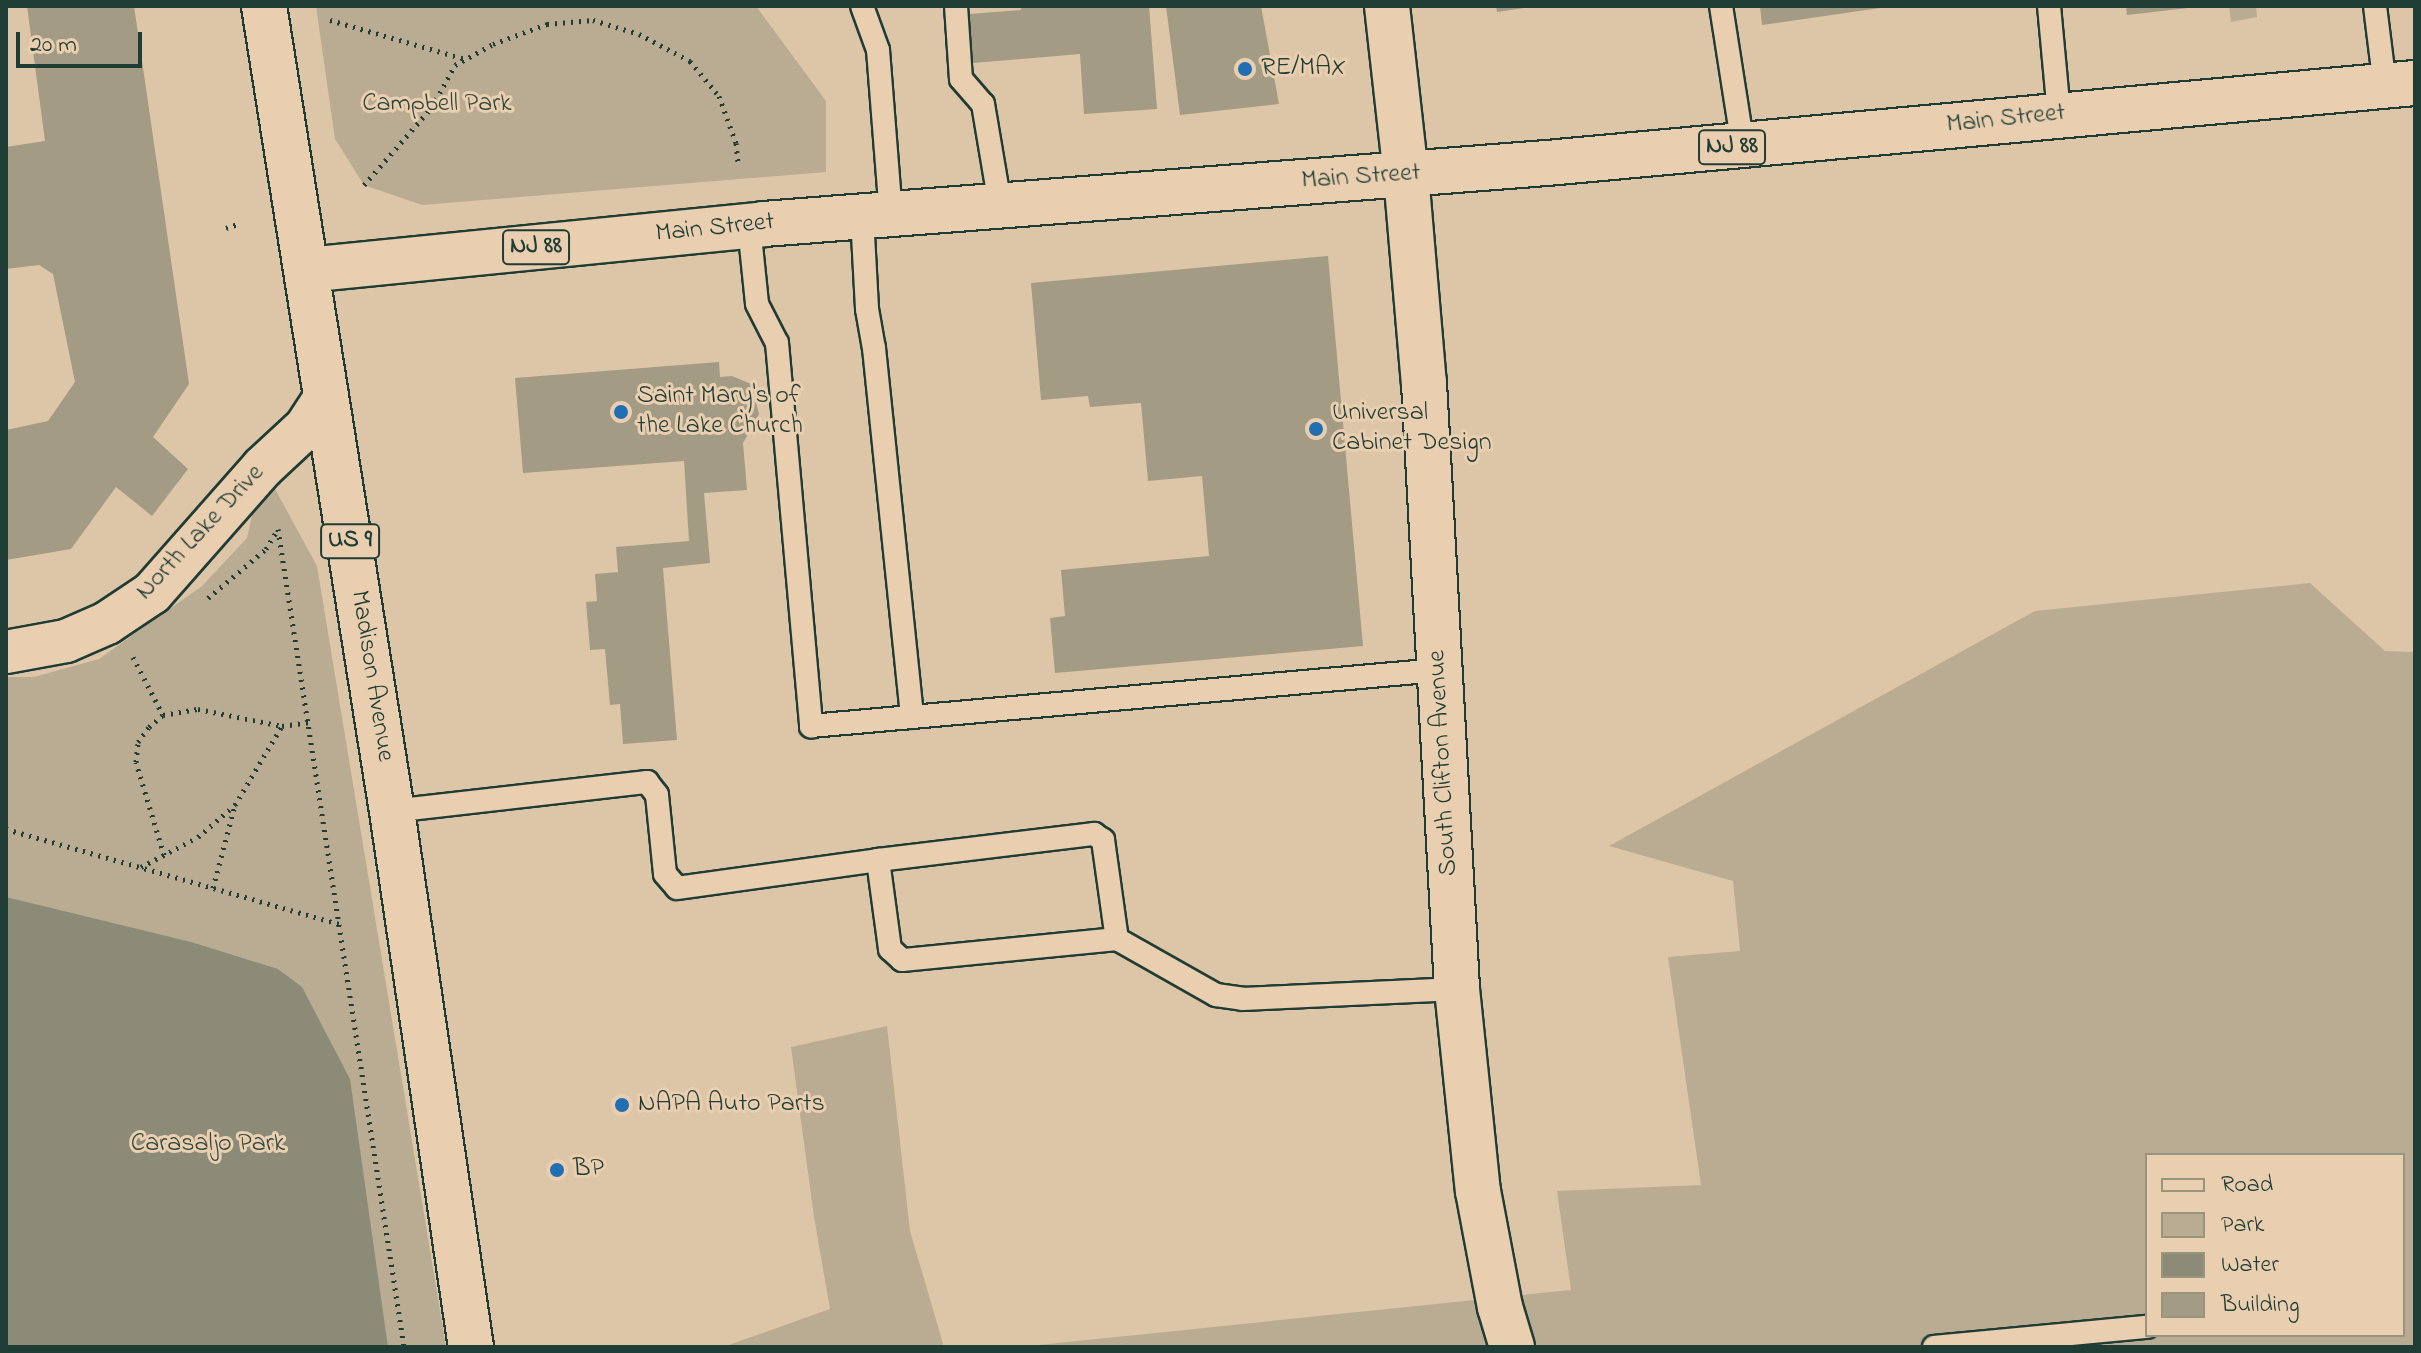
<!DOCTYPE html>
<html>
<head>
<meta charset="utf-8">
<style>
	body { margin:0 }
	#map { position:relative; width:2421px; height:1353px; overflow:hidden; background:#ddc5a8; font-family:"Indie Flower",sans-serif }
	div>[style] { position:absolute }
	.green>* { inset:0; background:#baac93 }
	.water>* { inset:0; background:#8c8b77 }
	.building>* { inset:0; background:#a39b84 }
	.path>* { height:5px; margin-top:-2.5px; transform-origin:0; background:repeating-linear-gradient(90deg,#1f3d34 0 2px,transparent 0 8px) }
	.roads { filter:drop-shadow(2px 0 #1f3d34) drop-shadow(-2px 0 #1f3d34) drop-shadow(0 2px #1f3d34) drop-shadow(0 -2px #1f3d34) }
	.service>* { height:22px; margin:-11px; padding:0 11px; transform-origin:11px; border-radius:11px; background:#e9ceb0 }
	.minor>* { height:42px; margin:-21px; padding:0 21px; transform-origin:21px; border-radius:21px; background:#e9ceb0 }
	.tertiary>* { height:44px; margin:-22px; padding:0 22px; transform-origin:22px; border-radius:22px; background:#e9ceb0 }
	.primary>* { height:44px; margin:-22px; padding:0 22px; transform-origin:22px; border-radius:22px; background:#e9ceb0 }
	.trunk>* { height:44px; margin:-22px; padding:0 22px; transform-origin:22px; border-radius:22px; background:#e9ceb0 }
	.dots>* { width:22px; height:22px; translate:-50% -50%; box-sizing:border-box; border:4px solid #e9ceb0; border-radius:50% }
	span { translate:-50% -50%; white-space:nowrap; text-align:center; line-height:1.15; -webkit-text-stroke:6px #e9ceb0; paint-order:stroke }
	.shield-label span { padding:2px 6px; background:#e9ceb0; border:2px solid; border-radius:6px; -webkit-text-stroke-width:0 }
	.shield-label { font-size:24px; color:#1f3d34; font-weight:700 }
	.poi-label { font-size:26px; color:#1f3d34 }
	.left { translate:0 -50%; text-align:left }
	.park-label { font-size:26px; color:#2e483e }
	.street-label { font-size:26px; color:#1f3d34 }
	.frame { position:absolute; inset:0; border:8px solid #1f3d34; pointer-events:none }
	.legend { position:absolute; left:2145px; top:1153px; width:260px; height:184px; box-sizing:border-box; background:#e9ceb0; border:2px solid #98947e; margin:0; padding:10px 14px; list-style:none; font-size:24px; color:#1f3d34 }
	.legend li { display:flex; align-items:center; gap:16px; height:40px }
	.legend b { width:40px; border:2px solid #98947e }
	.scale { position:absolute; left:16px; top:32px; width:126px; height:36px; box-sizing:border-box; border:4px solid #1f3d34; border-top:0; padding-left:10px; font-size:24px; line-height:28px; white-space:nowrap; color:#1f3d34; -webkit-text-stroke:6px #e9ceb0; paint-order:stroke }
</style>
</head>
<body>
<div id="map">
	<div class="green">
		<i style="clip-path:polygon(316px 6px,756px 6px,826px 101px,826px 172px,422px 205px,364px 185px,335px 139px)"></i>
		<i style="clip-path:polygon(2229px 6px,2256px 6px,2257px 17px,2231px 22px)"></i>
		<i style="clip-path:polygon(263px 467px,317px 566px,446px 1347px,6px 1347px,6px 677px,34px 677px,99px 659px,202px 586px,247px 538px)"></i>
		<i style="clip-path:polygon(evenodd,2310px 583px,2385px 651px,2415px 652px,2415px 1347px,1019px 1347px,1571px 1290px,1557px 1191px,1701px 1185px,1668px 957px,1740px 951px,1733px 881px,1609px 846px,2035px 611px,2310px 583px,2147px 1155px,2403px 1155px,2403px 1335px,2147px 1335px,2147px 1155px)"></i>
		<i style="clip-path:polygon(887px 1026px,910px 1231px,944px 1347px,723px 1347px,830px 1309px,814px 1217px,791px 1047px)"></i>
	</div>
	<div class="water">
		<i style="clip-path:polygon(6px 897px,191px 942px,278px 969px,302px 987px,350px 1079px,388px 1347px,6px 1347px)"></i>
	</div>
	<div class="building">
		<i style="clip-path:polygon(27px 6px,134px 6px,189px 384px,153px 437px,188px 469px,152px 516px,116px 487px,71px 549px,6px 560px,6px 430px,48px 421px,75px 382px,53px 274px,39px 265px,6px 269px,6px 147px,45px 141px)"></i>
		<i style="clip-path:polygon(1020px 6px,1149px 6px,1157px 109px,1084px 114px,1080px 54px,973px 63px,969px 14px,1021px 10px)"></i>
		<i style="clip-path:polygon(1166px 6px,1261px 6px,1279px 104px,1180px 115px)"></i>
		<i style="clip-path:polygon(1496px 6px,1524px 6px,1524px 8px,1497px 12px)"></i>
		<i style="clip-path:polygon(1760px 6px,1880px 6px,1880px 8px,1762px 25px)"></i>
		<i style="clip-path:polygon(2126px 6px,2188px 6px,2188px 8px,2127px 15px)"></i>
		<i style="clip-path:polygon(1328px 256px,1363px 646px,1055px 673px,1050px 618px,1065px 616px,1061px 570px,1209px 556px,1202px 476px,1148px 481px,1141px 403px,1090px 407px,1088px 396px,1041px 400px,1031px 283px)"></i>
		<i style="clip-path:polygon(719px 362px,720px 377px,732px 376px,751px 384px,759px 414px,743px 443px,747px 490px,704px 493px,710px 563px,663px 568px,677px 740px,623px 744px,620px 704px,610px 705px,605px 649px,590px 650px,586px 602px,597px 601px,595px 574px,618px 572px,616px 547px,689px 541px,684px 461px,523px 473px,515px 378px)"></i>
	</div>
	<div class="path">
		<i style="left:330px;top:20px;width:141px;rotate:16.1deg"></i>
		<i style="left:364px;top:185px;width:103px;rotate:-48.9deg"></i>
		<i style="left:432px;top:107px;width:48px;rotate:-61.3deg"></i>
		<i style="left:455px;top:65px;width:43px;rotate:-28.9deg"></i>
		<i style="left:493px;top:44px;width:58px;rotate:-20.3deg"></i>
		<i style="left:547px;top:24px;width:46px;rotate:-5deg"></i>
		<i style="left:593px;top:20px;width:48px;rotate:16.9deg"></i>
		<i style="left:639px;top:34px;width:58px;rotate:27.9deg"></i>
		<i style="left:690px;top:61px;width:45px;rotate:50.4deg"></i>
		<i style="left:719px;top:96px;width:50px;rotate:70.1deg"></i>
		<i style="left:736px;top:143px;width:20px;rotate:84deg"></i>
		<i style="left:226px;top:228px;width:13px;rotate:-18deg"></i>
		<i style="left:208px;top:598px;width:76px;rotate:-40.2deg"></i>
		<i style="left:266px;top:549px;width:23px;rotate:-59deg"></i>
		<i style="left:278px;top:529px;width:828px;rotate:81.24deg"></i>
		<i style="left:133px;top:657px;width:65px;rotate:62.7deg"></i>
		<i style="left:6px;top:829px;width:346px;rotate:15.9deg"></i>
		<i style="left:164px;top:855px;width:97px;rotate:-106.8deg"></i>
		<i style="left:136px;top:762px;width:20px;rotate:-84deg"></i>
		<i style="left:138px;top:742px;width:19px;rotate:-54deg"></i>
		<i style="left:149px;top:727px;width:18px;rotate:-41deg"></i>
		<i style="left:163px;top:715px;width:36px;rotate:-10deg"></i>
		<i style="left:198px;top:709px;width:86px;rotate:11.4deg"></i>
		<i style="left:141px;top:867px;width:64px;rotate:-27.8deg"></i>
		<i style="left:198px;top:837px;width:49px;rotate:-40.9deg"></i>
		<i style="left:235px;top:805px;width:92px;rotate:-59.3deg"></i>
		<i style="left:282px;top:726px;width:27px;rotate:-8deg"></i>
		<i style="left:213px;top:888px;width:86px;rotate:-75.2deg"></i>
	</div>
	<div class="roads">
		<div class="service">
			<i style="left:862px;top:6px;width:47px;rotate:70deg"></i>
			<i style="left:878px;top:50px;width:165px;rotate:85.5deg"></i>
			<i style="left:956px;top:6px;width:73px;rotate:86.1deg"></i>
			<i style="left:961px;top:79px;width:33px;rotate:49deg"></i>
			<i style="left:983px;top:104px;width:102px;rotate:80.4deg"></i>
			<i style="left:1721px;top:6px;width:142px;rotate:81.1deg"></i>
			<i style="left:2049px;top:6px;width:108px;rotate:84.7deg"></i>
			<i style="left:2375px;top:6px;width:81px;rotate:82.9deg"></i>
			<i style="left:862px;top:216px;width:93px;rotate:86.9deg"></i>
			<i style="left:867px;top:309px;width:40px;rotate:80deg"></i>
			<i style="left:874px;top:348px;width:371px;rotate:84.1deg"></i>
			<i style="left:749px;top:226px;width:78px;rotate:84.1deg"></i>
			<i style="left:757px;top:304px;width:44px;rotate:62.9deg"></i>
			<i style="left:777px;top:343px;width:385px;rotate:84.9deg"></i>
			<i style="left:811px;top:726px;width:629px;rotate:-5.1deg"></i>
			<i style="left:392px;top:811px;width:257px;rotate:-6.5deg"></i>
			<i style="left:647px;top:782px;width:16px;rotate:52deg"></i>
			<i style="left:657px;top:795px;width:79px;rotate:84.2deg"></i>
			<i style="left:665px;top:874px;width:18px;rotate:49deg"></i>
			<i style="left:677px;top:888px;width:203px;rotate:-7.9deg"></i>
			<i style="left:878px;top:860px;width:218px;rotate:-6.9deg"></i>
			<i style="left:1094px;top:834px;width:11px;rotate:34deg"></i>
			<i style="left:1103px;top:840px;width:100px;rotate:82deg"></i>
			<i style="left:1117px;top:939px;width:216px;rotate:174.4deg"></i>
			<i style="left:902px;top:960px;width:16px;rotate:-137deg"></i>
			<i style="left:890px;top:949px;width:90px;rotate:-97.7deg"></i>
			<i style="left:1117px;top:939px;width:114px;rotate:29.5deg"></i>
			<i style="left:1216px;top:995px;width:27px;rotate:8deg"></i>
			<i style="left:1243px;top:999px;width:214px;rotate:-2.7deg"></i>
			<i style="left:1934px;top:1347px;width:214px;rotate:-5.4deg"></i>
		</div>
		<div class="minor">
			<i style="left:6px;top:652px;width:61px;rotate:-10.4deg"></i>
			<i style="left:66px;top:641px;width:45px;rotate:-23.7deg"></i>
			<i style="left:107px;top:623px;width:54px;rotate:-33.7deg"></i>
			<i style="left:152px;top:593px;width:168px;rotate:-48.6deg"></i>
			<i style="left:263px;top:467px;width:59px;rotate:-42.9deg"></i>
			<i style="left:306px;top:427px;width:38px;rotate:-57deg"></i>
		</div>
		<div class="tertiary">
			<i style="left:1387px;top:6px;width:170px;rotate:83.6deg"></i>
		</div>
		<div class="primary">
			<i style="left:1406px;top:175px;width:209px;rotate:85.1deg"></i>
			<i style="left:1424px;top:383px;width:607px;rotate:86.88deg"></i>
			<i style="left:1457px;top:989px;width:203px;rotate:84.1deg"></i>
			<i style="left:1478px;top:1191px;width:118px;rotate:79.3deg"></i>
			<i style="left:1500px;top:1307px;width:42px;rotate:73.3deg"></i>
			<i style="left:307px;top:270px;width:459px;rotate:-5.7deg"></i>
			<i style="left:764px;top:224px;width:796px;rotate:-4.46deg"></i>
			<i style="left:1558px;top:162px;width:861px;rotate:-5.27deg"></i>
		</div>
		<div class="trunk">
			<i style="left:264px;top:6px;width:815px;rotate:80.97deg"></i>
			<i style="left:392px;top:811px;width:542px;rotate:81.62deg"></i>
		</div>
	</div>
	<div class="dots">
		<i style="left:1245px;top:69px;background:#1f6fb2"></i>
		<i style="left:621px;top:412px;background:#1f6fb2"></i>
		<i style="left:1316px;top:429px;background:#1f6fb2"></i>
		<i style="left:622px;top:1105px;background:#1f6fb2"></i>
		<i style="left:557px;top:1170px;background:#1f6fb2"></i>
	</div>
	<div class="shield-label">
		<span style="left:1732px;top:147px">NJ 88</span>
		<span style="left:536px;top:247px">NJ 88</span>
		<span style="left:350px;top:541px">US 9</span>
	</div>
	<div class="poi-label">
		<span class="left" style="left:1261px;top:69px">RE/MAX</span>
		<span class="left" style="left:637px;top:412px">Saint Mary's of<br>the Lake Church</span>
		<span class="left" style="left:1332px;top:429px">Universal<br>Cabinet Design</span>
		<span class="left" style="left:638px;top:1105px">NAPA Auto Parts</span>
		<span class="left" style="left:573px;top:1170px">BP</span>
	</div>
	<div class="park-label">
		<span style="left:437px;top:105px">Campbell Park</span>
		<span style="left:208px;top:1145px">Carasaljo Park</span>
	</div>
	<div class="street-label">
		<span style="left:2006px;top:120px;rotate:-6deg">Main Street</span>
		<span style="left:1361px;top:178px;rotate:-4deg">Main Street</span>
		<span style="left:715px;top:229px;rotate:-6deg">Main Street</span>
		<span style="left:201px;top:533px;rotate:-47deg">North Lake Drive</span>
		<span style="left:371px;top:676px;rotate:81deg">Madison Avenue</span>
		<span style="left:1444px;top:763px;rotate:-93deg">South Clifton Avenue</span>
	</div>
	<div class="frame"></div>
	<ul class="legend">
	<li><b style="height:10px;background:#e9ceb0"></b>Road</li>
	<li><b style="height:22px;background:#baac93"></b>Park</li>
	<li><b style="height:22px;background:#8c8b77"></b>Water</li>
	<li><b style="height:22px;background:#a39b84"></b>Building</li>
	</ul>
	<div class="scale">20 m</div>
</div>
</body>
</html>
